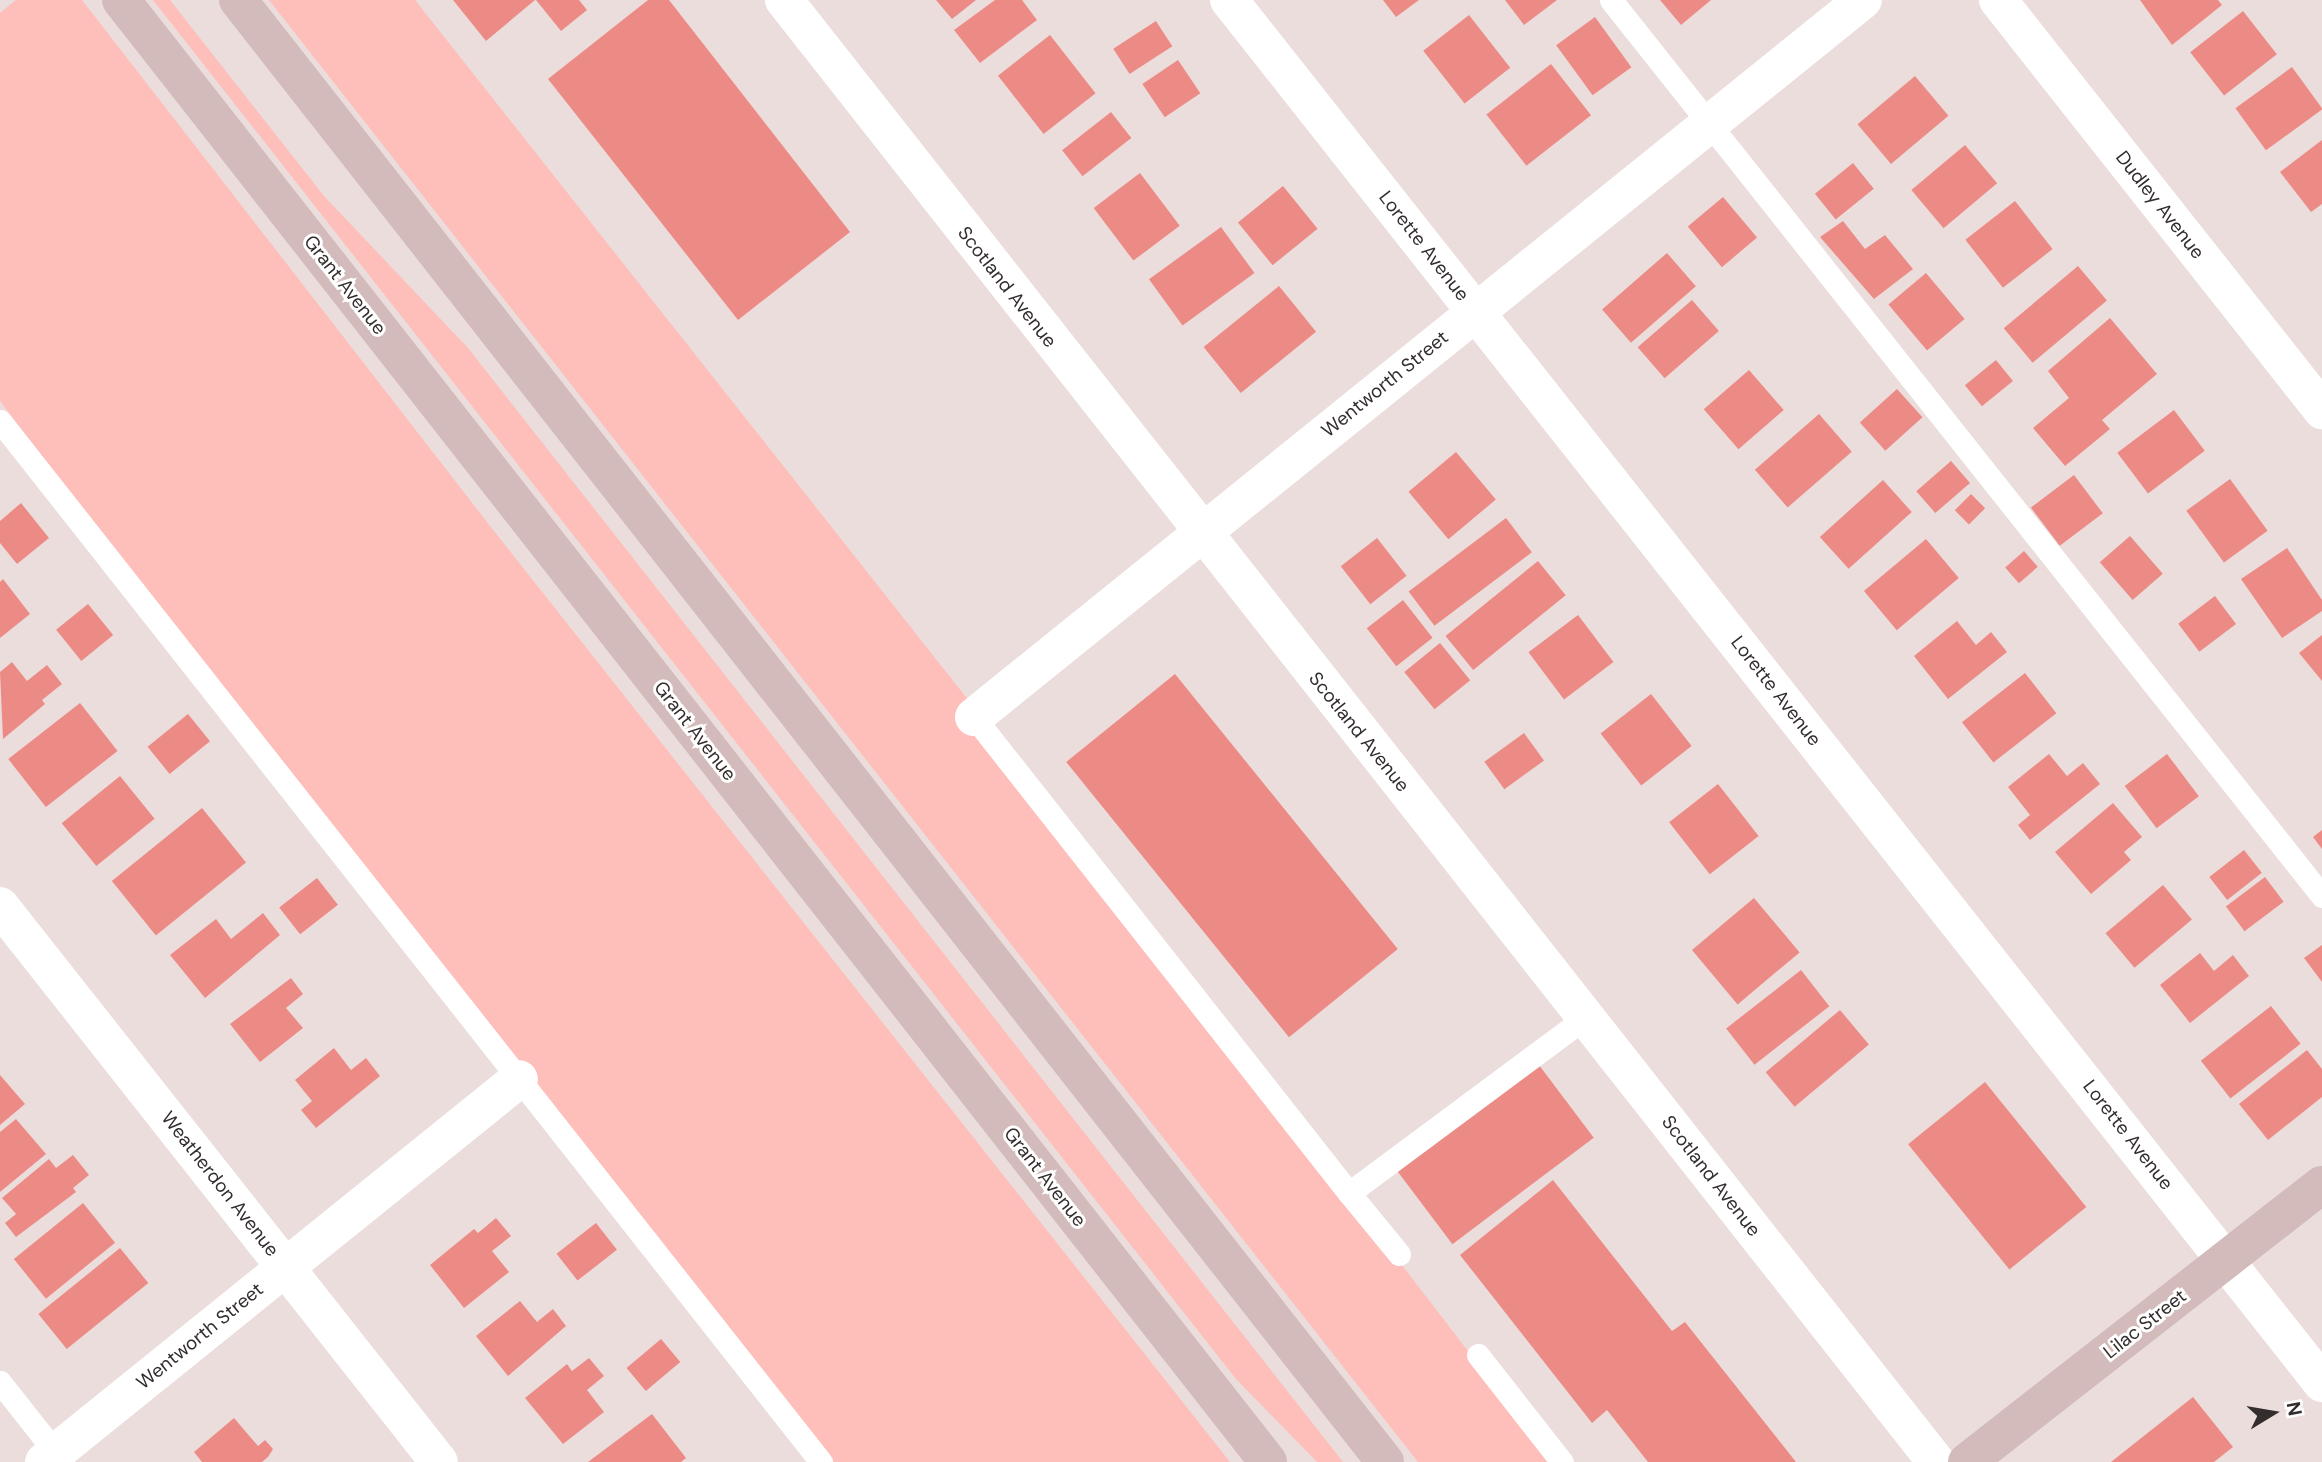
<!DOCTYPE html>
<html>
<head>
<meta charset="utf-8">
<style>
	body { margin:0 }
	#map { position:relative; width:2322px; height:1462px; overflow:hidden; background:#ebdddc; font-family:"DM Sans",sans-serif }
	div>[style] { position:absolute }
	.green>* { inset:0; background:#febeba }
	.building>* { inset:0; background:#ec8b86; transform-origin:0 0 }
	.lane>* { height:23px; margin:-11.5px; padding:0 11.5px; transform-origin:11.5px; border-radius:11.5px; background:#fff }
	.street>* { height:38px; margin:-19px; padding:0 19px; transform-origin:19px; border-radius:19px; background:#fff }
	.secondary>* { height:38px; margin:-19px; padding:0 19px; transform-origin:19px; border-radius:19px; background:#d2bbba }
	span { translate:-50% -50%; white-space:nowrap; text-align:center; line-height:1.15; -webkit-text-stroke:6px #fff; paint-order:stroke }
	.street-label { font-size:19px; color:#332e2d }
	.north { position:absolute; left:2238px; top:1378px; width:70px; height:70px; -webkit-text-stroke:5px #fff; paint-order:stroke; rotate:79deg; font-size:19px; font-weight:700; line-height:28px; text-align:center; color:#332e2d }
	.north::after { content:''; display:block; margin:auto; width:24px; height:32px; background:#332e2d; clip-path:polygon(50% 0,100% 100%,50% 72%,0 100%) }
</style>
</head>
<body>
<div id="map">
	<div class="green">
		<i style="clip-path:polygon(16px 0,82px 0,494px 531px,1230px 1462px,821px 1462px,519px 1079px,0 401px,0 13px)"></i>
		<i style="clip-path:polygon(153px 0,170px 0,324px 196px,468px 348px,1343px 1462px,1317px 1462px,1236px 1379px)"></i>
		<i style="clip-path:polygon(269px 0,415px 0,977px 711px,1553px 1462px,1418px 1462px)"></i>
	</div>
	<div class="building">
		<i style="clip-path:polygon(453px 0,535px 0,486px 41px)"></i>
		<i style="clip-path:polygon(536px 0,579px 0,587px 10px,561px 31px)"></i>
		<i style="clip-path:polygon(648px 0,669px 0,850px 232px,738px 320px,548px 79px)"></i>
		<i style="clip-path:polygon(936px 0,976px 0,952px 19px)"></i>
		<i style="clip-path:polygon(995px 0,1022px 0,1037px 20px,980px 63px,954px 30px)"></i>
		<i style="clip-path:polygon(1383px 0,1419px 0,1396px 17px)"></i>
		<i style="clip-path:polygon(1505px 0,1557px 0,1524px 25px)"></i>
		<i style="clip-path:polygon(1660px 0,1711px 0,1681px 25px)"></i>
		<i style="clip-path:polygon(2140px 0,2218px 0,2222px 5px,2172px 45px)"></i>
		<i style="left:2243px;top:11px;width:55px;height:67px;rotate:52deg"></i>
		<i style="left:1469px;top:15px;width:67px;height:58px;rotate:52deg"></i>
		<i style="left:1595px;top:17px;width:62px;height:48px;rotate:54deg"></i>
		<i style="left:1156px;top:21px;width:30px;height:51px;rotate:57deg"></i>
		<i style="left:1050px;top:35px;width:74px;height:66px;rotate:52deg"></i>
		<i style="left:1178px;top:60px;width:40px;height:43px;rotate:56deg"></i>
		<i style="left:1551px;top:64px;width:65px;height:82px;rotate:52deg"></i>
		<i style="left:2292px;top:67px;width:52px;height:70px;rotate:54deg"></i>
		<i style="left:1915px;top:76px;width:52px;height:75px;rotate:50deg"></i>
		<i style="left:1111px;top:112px;width:33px;height:62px;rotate:52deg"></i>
		<i style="clip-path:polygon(2322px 140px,2322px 204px,2311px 212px,2280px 172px)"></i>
		<i style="left:1965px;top:145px;width:50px;height:70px;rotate:50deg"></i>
		<i style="left:1853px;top:163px;width:33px;height:49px;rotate:51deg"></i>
		<i style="left:1140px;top:173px;width:66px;height:58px;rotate:53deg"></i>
		<i style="left:1283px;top:186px;width:55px;height:58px;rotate:51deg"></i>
		<i style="left:1723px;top:197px;width:53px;height:46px;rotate:50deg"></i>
		<i style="left:2015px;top:201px;width:61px;height:63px;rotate:52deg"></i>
		<i style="clip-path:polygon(1843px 221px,1865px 249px,1885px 235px,1913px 269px,1874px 299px,1820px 237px)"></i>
		<i style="left:1221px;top:227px;width:57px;height:89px;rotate:54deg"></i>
		<i style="left:1667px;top:253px;width:44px;height:86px;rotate:49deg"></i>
		<i style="left:2078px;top:266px;width:45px;height:97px;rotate:50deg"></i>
		<i style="left:1926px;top:273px;width:60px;height:49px;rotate:50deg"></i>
		<i style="left:1279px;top:286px;width:59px;height:97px;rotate:51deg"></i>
		<i style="left:1692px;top:300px;width:41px;height:72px;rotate:49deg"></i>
		<i style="clip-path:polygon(2110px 318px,2157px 374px,2102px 420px,2110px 429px,2065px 466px,2033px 428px,2069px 398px,2048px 371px)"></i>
		<i style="left:1996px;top:360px;width:27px;height:40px;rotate:51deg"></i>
		<i style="left:1749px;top:370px;width:53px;height:60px;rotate:49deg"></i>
		<i style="left:1897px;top:389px;width:38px;height:50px;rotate:48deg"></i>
		<i style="left:2174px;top:410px;width:51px;height:71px;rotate:53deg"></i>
		<i style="left:1819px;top:414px;width:50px;height:85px;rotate:49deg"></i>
		<i style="left:1456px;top:452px;width:62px;height:62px;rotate:50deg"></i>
		<i style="left:1951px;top:461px;width:29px;height:46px;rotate:49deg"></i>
		<i style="left:2074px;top:475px;width:48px;height:54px;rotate:53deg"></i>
		<i style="left:2230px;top:479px;width:64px;height:54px;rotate:54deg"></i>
		<i style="left:1883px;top:480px;width:43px;height:85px;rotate:48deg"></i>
		<i style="left:1971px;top:494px;width:20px;height:23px;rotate:45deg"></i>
		<i style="clip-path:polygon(21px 503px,49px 538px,17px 564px,0 543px,0 521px)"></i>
		<i style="left:1506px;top:518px;width:43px;height:122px;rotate:53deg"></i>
		<i style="left:2130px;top:536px;width:50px;height:40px;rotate:49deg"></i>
		<i style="left:1377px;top:538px;width:48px;height:46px;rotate:52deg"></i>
		<i style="left:1926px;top:539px;width:51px;height:81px;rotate:50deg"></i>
		<i style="clip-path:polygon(2287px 548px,2322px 600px,2322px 611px,2282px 638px,2241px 579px)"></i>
		<i style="left:2024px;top:551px;width:21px;height:25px;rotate:49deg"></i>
		<i style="left:1538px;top:561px;width:44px;height:119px;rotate:51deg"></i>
		<i style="clip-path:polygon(3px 579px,30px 614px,0 638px,0 582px)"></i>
		<i style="left:2215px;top:596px;width:35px;height:46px;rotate:53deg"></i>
		<i style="left:1403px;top:600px;width:48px;height:46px;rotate:52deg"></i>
		<i style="left:88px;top:604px;width:40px;height:41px;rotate:51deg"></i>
		<i style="left:1578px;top:615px;width:59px;height:62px;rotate:53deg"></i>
		<i style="clip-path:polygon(1957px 621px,1976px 645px,1991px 632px,2007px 652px,1948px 699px,1914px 656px)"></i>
		<i style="clip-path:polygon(2322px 635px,2322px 681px,2299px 653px)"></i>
		<i style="left:1440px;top:643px;width:48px;height:46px;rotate:51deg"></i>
		<i style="clip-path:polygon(12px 662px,27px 681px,47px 665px,62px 684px,42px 700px,45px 704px,3px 739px,0 672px)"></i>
		<i style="left:2025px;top:673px;width:51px;height:80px;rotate:52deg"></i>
		<i style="left:1175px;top:674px;width:354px;height:140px;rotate:51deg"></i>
		<i style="left:1651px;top:694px;width:66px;height:64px;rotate:52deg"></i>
		<i style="left:80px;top:703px;width:61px;height:91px;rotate:52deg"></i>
		<i style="left:188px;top:714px;width:35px;height:52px;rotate:51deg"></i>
		<i style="left:1524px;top:733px;width:34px;height:49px;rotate:54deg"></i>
		<i style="clip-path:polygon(2049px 754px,2067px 776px,2083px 763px,2100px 784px,2030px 840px,2018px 825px,2030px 815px,2008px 787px)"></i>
		<i style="left:2167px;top:754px;width:53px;height:53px;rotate:53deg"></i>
		<i style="left:120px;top:776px;width:55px;height:75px;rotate:51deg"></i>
		<i style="left:1718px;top:784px;width:66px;height:62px;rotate:52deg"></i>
		<i style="clip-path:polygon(2113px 803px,2142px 837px,2124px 852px,2131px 860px,2091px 894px,2055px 852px)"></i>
		<i style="left:202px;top:808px;width:70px;height:116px;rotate:51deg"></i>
		<i style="clip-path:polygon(2322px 830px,2322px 849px,2313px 837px)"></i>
		<i style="left:2244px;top:850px;width:29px;height:44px;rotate:52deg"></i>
		<i style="left:2265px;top:877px;width:31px;height:49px;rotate:53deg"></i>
		<i style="left:317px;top:878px;width:34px;height:48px;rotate:52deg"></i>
		<i style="left:2163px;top:885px;width:45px;height:75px;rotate:50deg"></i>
		<i style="left:1754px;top:898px;width:71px;height:81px;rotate:50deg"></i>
		<i style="clip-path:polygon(263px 913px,280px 935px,205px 998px,170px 955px,216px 919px,231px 939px)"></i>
		<i style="clip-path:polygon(2322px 945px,2322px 982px,2304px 958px)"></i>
		<i style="clip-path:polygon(2200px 953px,2214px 971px,2233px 955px,2249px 976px,2190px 1023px,2160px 985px)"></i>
		<i style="left:1801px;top:970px;width:46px;height:95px;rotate:52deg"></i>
		<i style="clip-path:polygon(291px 978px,303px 994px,286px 1008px,303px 1028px,260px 1062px,230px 1024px)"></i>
		<i style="left:2271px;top:1006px;width:48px;height:89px;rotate:52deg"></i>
		<i style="left:1840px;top:1010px;width:45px;height:97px;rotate:50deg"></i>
		<i style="clip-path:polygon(334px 1048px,351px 1070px,366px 1058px,380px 1076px,316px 1128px,301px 1110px,312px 1101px,295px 1080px)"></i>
		<i style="clip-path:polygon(2307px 1050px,2322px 1069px,2322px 1097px,2268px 1140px,2239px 1104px)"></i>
		<i style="left:1539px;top:1065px;width:91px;height:177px;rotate:53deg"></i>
		<i style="clip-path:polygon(0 1075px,25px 1104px,0 1125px)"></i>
		<i style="left:1985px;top:1082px;width:161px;height:99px;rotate:51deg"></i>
		<i style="clip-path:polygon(16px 1119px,46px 1154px,0 1192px,0 1132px)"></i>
		<i style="clip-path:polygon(73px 1155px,89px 1175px,73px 1188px,76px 1192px,16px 1237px,5px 1223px,16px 1214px,2px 1198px,49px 1159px,56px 1168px)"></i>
		<i style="clip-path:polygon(1553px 1180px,1672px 1331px,1685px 1322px,1796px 1462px,1648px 1462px,1607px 1410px,1592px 1423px,1460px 1255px)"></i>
		<i style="left:83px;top:1203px;width:51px;height:89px;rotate:51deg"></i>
		<i style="clip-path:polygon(496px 1218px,511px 1236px,492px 1251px,509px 1272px,464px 1308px,430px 1265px,474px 1229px,478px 1233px)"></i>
		<i style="left:596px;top:1223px;width:34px;height:50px;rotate:52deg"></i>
		<i style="left:120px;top:1248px;width:45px;height:105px;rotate:51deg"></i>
		<i style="clip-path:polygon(520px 1301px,537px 1322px,553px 1309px,566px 1326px,508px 1376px,476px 1336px)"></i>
		<i style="left:661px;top:1339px;width:30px;height:45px;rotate:50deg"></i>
		<i style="clip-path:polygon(589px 1358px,604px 1376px,587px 1390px,604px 1412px,563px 1444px,525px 1398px,567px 1364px,572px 1371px)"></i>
		<i style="clip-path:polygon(2193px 1397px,2233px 1447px,2214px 1462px,2111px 1462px)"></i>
		<i style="clip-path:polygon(652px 1414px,686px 1458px,681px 1462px,588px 1462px)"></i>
		<i style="clip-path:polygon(234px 1418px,258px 1446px,265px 1440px,273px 1449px,268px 1457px,262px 1462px,202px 1462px,194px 1452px)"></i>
	</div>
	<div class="lane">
		<i style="left:1611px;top:0;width:1144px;rotate:51.57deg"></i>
		<i style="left:0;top:421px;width:1326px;rotate:51.74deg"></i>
		<i style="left:974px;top:717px;width:606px;rotate:51.77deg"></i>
		<i style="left:1399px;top:1254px;width:79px;rotate:-129.3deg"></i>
		<i style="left:1349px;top:1193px;width:295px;rotate:-36.6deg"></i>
		<i style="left:1478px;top:1355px;width:136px;rotate:51.9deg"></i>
		<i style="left:0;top:1382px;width:102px;rotate:51.8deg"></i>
	</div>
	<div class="street">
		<i style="left:784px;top:0;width:1861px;rotate:51.76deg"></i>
		<i style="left:1229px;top:0;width:1763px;rotate:51.68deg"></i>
		<i style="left:1998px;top:0;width:523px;rotate:51.68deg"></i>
		<i style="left:974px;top:717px;width:1142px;rotate:-38.89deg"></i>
		<i style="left:0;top:906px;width:708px;rotate:51.71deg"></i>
		<i style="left:44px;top:1462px;width:610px;rotate:-38.88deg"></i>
	</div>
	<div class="secondary">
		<i style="left:121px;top:0;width:1858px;rotate:51.88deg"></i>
		<i style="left:238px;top:0;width:1858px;rotate:51.88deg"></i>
		<i style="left:1967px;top:1462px;width:450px;rotate:-38deg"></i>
	</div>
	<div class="street-label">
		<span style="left:2160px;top:205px;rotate:52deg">Dudley Avenue</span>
		<span style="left:1424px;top:246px;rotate:52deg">Lorette Avenue</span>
		<span style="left:345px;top:285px;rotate:52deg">Grant Avenue</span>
		<span style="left:1007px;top:287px;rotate:52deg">Scotland Avenue</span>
		<span style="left:1385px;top:384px;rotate:-39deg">Wentworth Street</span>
		<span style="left:1776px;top:691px;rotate:52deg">Lorette Avenue</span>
		<span style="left:695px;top:731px;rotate:52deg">Grant Avenue</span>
		<span style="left:1359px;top:732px;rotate:51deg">Scotland Avenue</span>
		<span style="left:2128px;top:1135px;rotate:52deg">Lorette Avenue</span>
		<span style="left:1711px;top:1176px;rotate:52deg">Scotland Avenue</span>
		<span style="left:1045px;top:1177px;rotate:52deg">Grant Avenue</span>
		<span style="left:220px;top:1184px;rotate:52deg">Weatherdon Avenue</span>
		<span style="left:2145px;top:1324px;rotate:-38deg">Lilac Street</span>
		<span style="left:200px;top:1336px;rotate:-39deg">Wentworth Street</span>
	</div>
	<div class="north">N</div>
</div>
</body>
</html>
